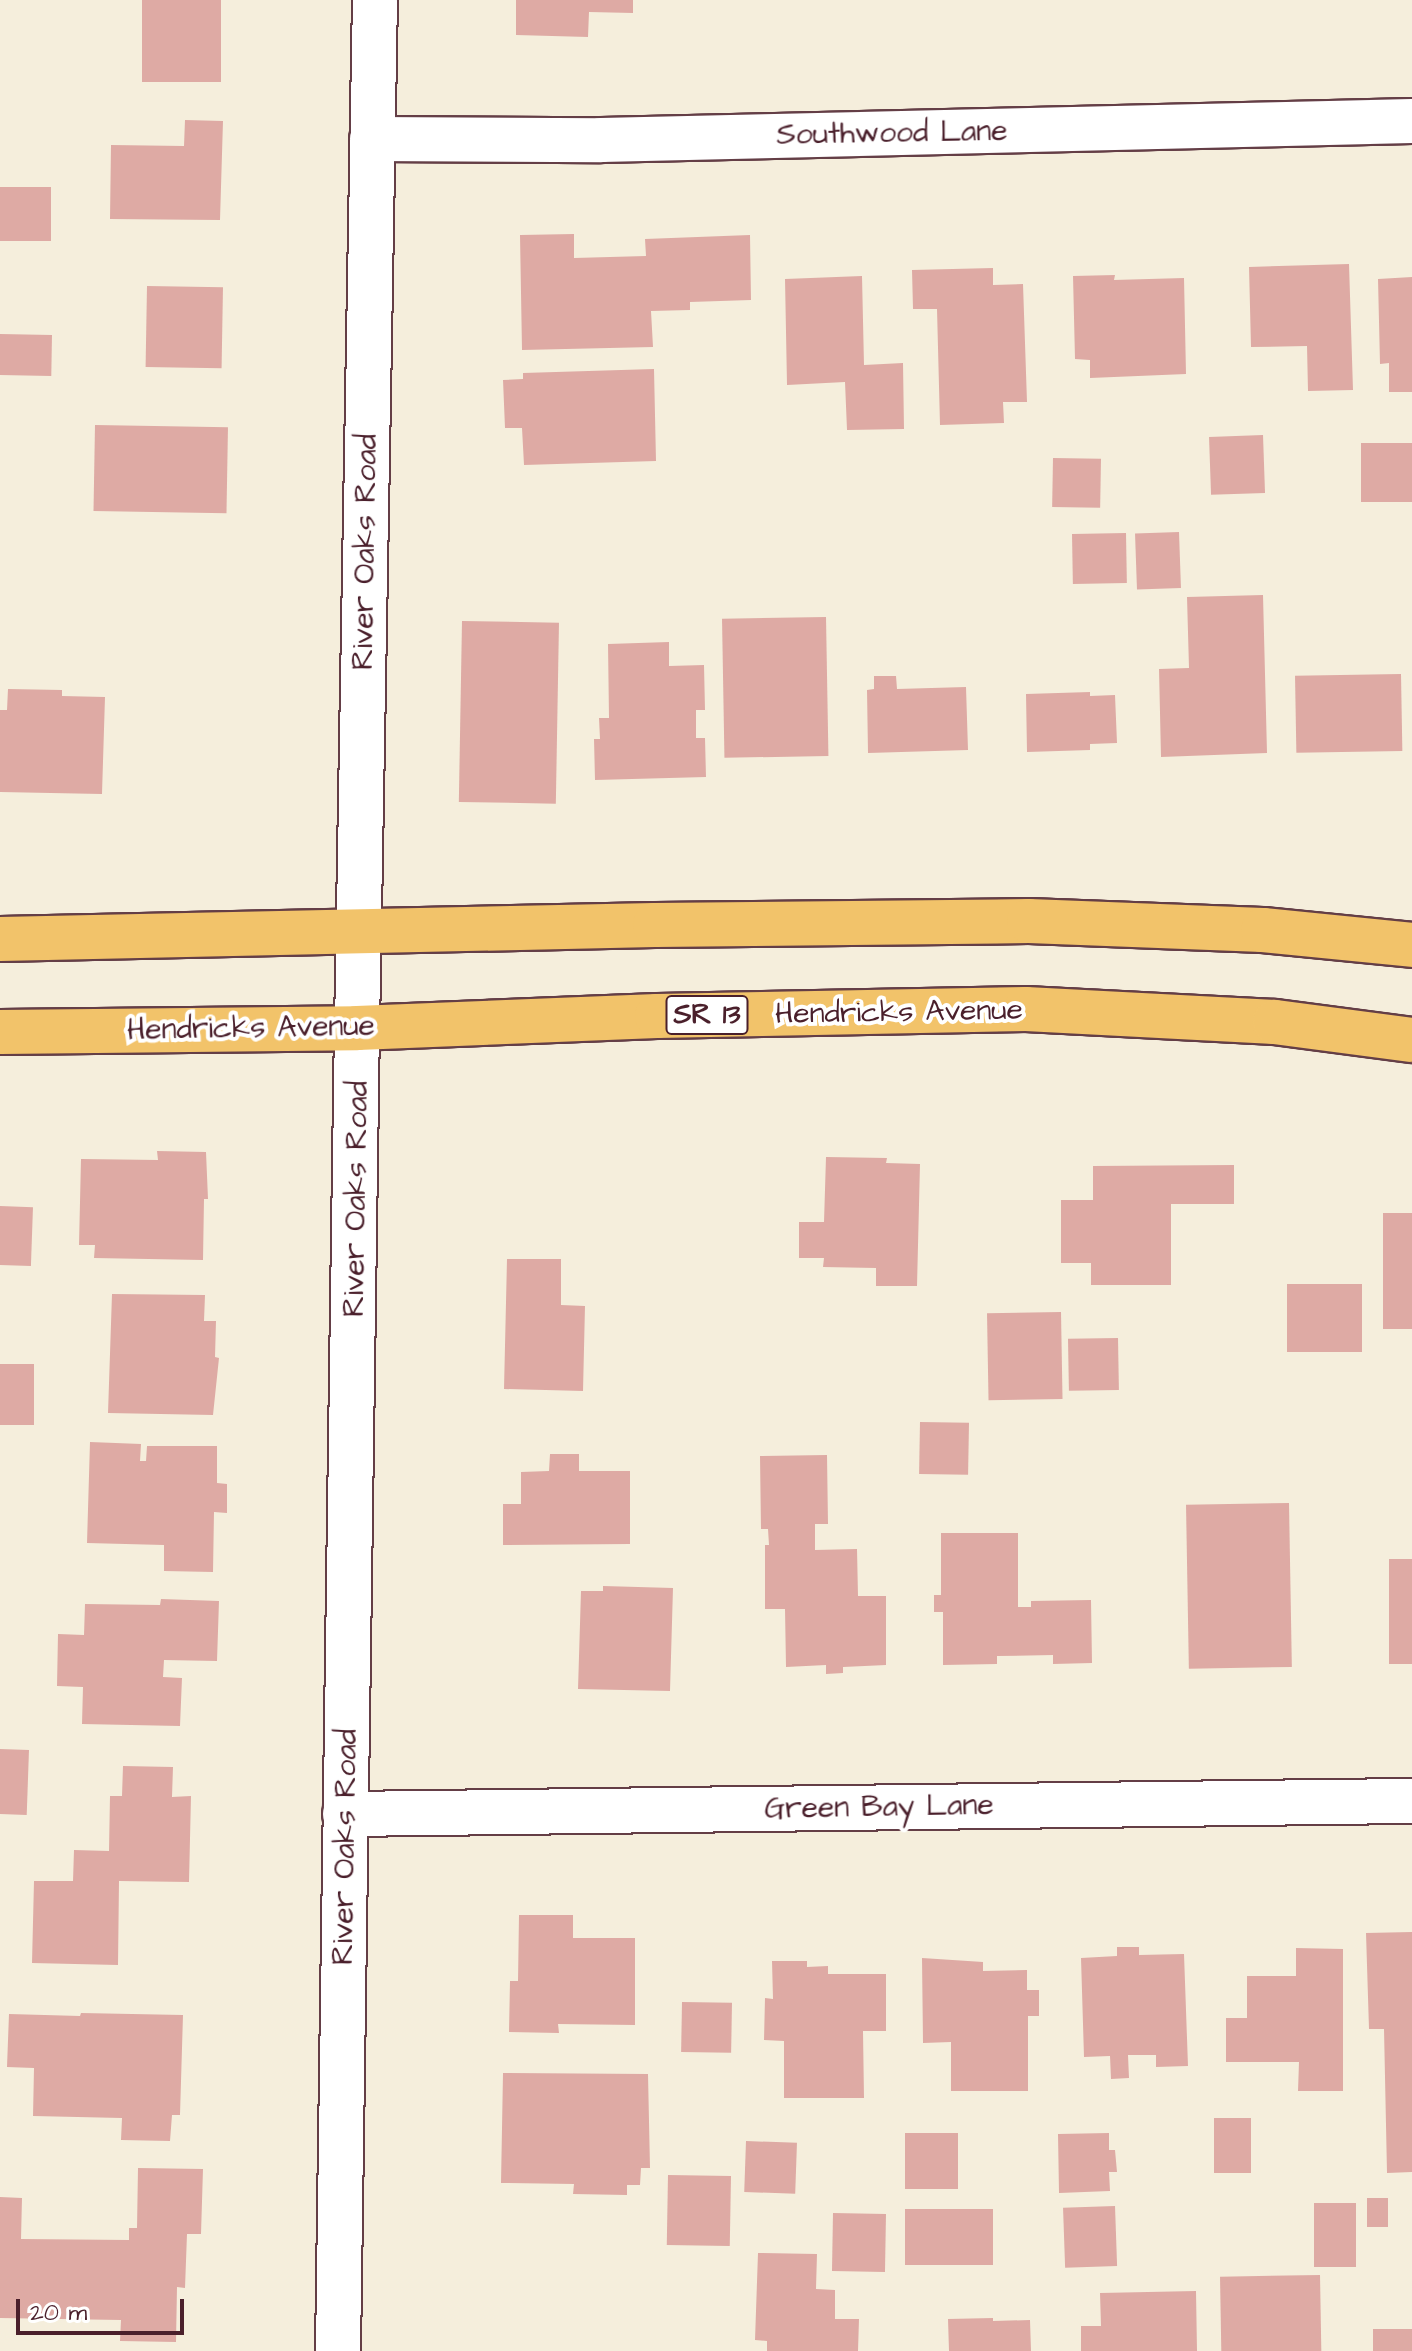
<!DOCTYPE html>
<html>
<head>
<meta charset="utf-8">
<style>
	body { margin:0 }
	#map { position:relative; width:1412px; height:2351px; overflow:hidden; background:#f5eedc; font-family:"Architects Daughter",sans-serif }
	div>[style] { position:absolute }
	.building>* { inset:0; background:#deaaa4; transform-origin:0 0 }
	.roads { filter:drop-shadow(2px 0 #643e46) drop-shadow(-2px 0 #643e46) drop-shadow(0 2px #643e46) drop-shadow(0 -2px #643e46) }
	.minor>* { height:44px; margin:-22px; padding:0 22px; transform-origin:22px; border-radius:22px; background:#fff }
	.tertiary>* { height:44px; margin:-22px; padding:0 22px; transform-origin:22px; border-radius:22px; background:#fff }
	.primary>* { height:44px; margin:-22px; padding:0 22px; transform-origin:22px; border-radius:22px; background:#f2c36a }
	span { translate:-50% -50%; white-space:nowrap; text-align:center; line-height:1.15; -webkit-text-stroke:8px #fff; paint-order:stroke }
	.shield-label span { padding:2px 6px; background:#fff; border:2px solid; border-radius:6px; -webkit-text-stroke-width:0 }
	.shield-label { font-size:28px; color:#4a1f2b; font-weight:700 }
	.street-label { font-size:30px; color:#4a1f2b }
	.scale { position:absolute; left:16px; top:2299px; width:168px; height:36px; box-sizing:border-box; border:4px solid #4a1f2b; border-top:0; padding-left:10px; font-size:24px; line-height:28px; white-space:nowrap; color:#4a1f2b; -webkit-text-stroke:6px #fff; paint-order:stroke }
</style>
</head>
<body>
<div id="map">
	<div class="building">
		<i style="left:142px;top:0;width:79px;height:82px"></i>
		<i style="clip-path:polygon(516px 0,633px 0,633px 13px,589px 12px,588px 37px,516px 35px)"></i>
		<i style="clip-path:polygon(185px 120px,223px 121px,220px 220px,110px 219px,111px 145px,184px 146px)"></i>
		<i style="left:0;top:187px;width:51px;height:54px"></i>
		<i style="clip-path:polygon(574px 234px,574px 258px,646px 256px,645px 239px,750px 235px,751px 300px,690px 302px,690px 310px,651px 311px,653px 347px,522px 350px,520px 235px)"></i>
		<i style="clip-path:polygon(1349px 264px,1353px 390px,1308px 391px,1307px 346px,1251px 347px,1249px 267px)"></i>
		<i style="clip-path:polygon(993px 268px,993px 285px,1023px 284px,1027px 402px,1003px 402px,1004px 423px,940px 425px,937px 309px,913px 309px,912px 270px)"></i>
		<i style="clip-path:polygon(1115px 275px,1114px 280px,1184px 278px,1186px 374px,1090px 378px,1090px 360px,1075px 359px,1073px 276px)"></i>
		<i style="clip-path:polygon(862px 276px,864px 365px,903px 363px,904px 429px,847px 430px,845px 382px,787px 385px,785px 279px)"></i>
		<i style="clip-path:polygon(1412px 277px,1412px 392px,1389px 392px,1389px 363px,1380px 364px,1378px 279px)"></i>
		<i style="left:147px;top:286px;width:76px;height:81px;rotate:1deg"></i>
		<i style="left:0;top:334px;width:52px;height:41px;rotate:1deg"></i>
		<i style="clip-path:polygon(654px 369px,656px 461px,524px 465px,522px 428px,505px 428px,503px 380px,523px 379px,523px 373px)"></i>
		<i style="left:95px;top:425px;width:133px;height:86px;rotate:1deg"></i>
		<i style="left:1263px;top:435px;width:58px;height:54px;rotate:88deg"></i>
		<i style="left:1412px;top:443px;width:59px;height:51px;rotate:90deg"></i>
		<i style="left:1053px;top:458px;width:48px;height:49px;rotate:1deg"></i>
		<i style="left:1179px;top:532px;width:56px;height:44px;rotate:88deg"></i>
		<i style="left:1126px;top:533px;width:50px;height:54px;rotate:89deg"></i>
		<i style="clip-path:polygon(1263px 595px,1267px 753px,1161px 757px,1159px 669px,1189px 668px,1187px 597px)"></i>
		<i style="left:826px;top:617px;width:139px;height:104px;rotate:89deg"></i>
		<i style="left:462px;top:621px;width:97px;height:181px;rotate:1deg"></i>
		<i style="clip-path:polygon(669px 642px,669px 666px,704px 665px,705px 710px,696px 710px,696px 738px,705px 738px,706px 777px,595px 780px,594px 739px,600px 739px,599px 718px,609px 718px,608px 644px)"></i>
		<i style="left:1401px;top:674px;width:77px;height:106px;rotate:89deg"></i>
		<i style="clip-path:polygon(874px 676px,896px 676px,897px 689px,966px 687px,968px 750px,868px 753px,867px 690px,874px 689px)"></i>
		<i style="clip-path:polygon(8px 689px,62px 690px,62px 696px,105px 697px,102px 794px,0 792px,0 710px,7px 710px)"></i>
		<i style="clip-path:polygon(1090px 692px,1090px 696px,1115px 695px,1117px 743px,1090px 744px,1090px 750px,1027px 752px,1026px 694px)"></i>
		<i style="clip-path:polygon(157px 1151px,206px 1152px,208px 1199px,204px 1199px,203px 1260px,94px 1258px,95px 1245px,79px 1245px,81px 1159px,158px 1160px)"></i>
		<i style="clip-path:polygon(826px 1157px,887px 1158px,886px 1163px,920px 1164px,917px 1286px,876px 1286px,876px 1268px,823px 1267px,824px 1258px,799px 1258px,799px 1222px,824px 1222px)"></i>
		<i style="clip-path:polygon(1234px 1165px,1234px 1204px,1171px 1204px,1171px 1285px,1091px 1285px,1091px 1263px,1061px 1263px,1061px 1200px,1093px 1200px,1093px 1166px)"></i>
		<i style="left:0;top:1206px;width:33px;height:59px;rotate:2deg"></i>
		<i style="left:1383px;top:1213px;width:29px;height:116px"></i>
		<i style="clip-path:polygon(507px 1259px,561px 1259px,561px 1305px,585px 1306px,583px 1391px,504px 1389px)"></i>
		<i style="left:1362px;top:1284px;width:68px;height:75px;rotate:90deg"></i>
		<i style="clip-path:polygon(112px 1294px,205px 1295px,204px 1321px,216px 1321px,215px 1357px,219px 1358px,213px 1415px,108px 1413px)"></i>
		<i style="left:1061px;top:1312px;width:87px;height:74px;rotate:89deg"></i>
		<i style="left:1118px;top:1338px;width:52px;height:50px;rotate:89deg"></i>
		<i style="left:0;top:1364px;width:34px;height:61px"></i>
		<i style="left:920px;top:1422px;width:49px;height:52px;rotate:1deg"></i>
		<i style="clip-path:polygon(90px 1442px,141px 1444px,140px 1461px,146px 1461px,147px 1446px,217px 1446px,217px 1483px,227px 1484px,227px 1513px,214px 1512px,213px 1572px,164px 1571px,164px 1545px,87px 1543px)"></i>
		<i style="clip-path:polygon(550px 1454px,579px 1454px,579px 1471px,630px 1471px,630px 1544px,503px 1545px,503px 1504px,521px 1504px,521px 1472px,549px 1471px)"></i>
		<i style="clip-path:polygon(827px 1455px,828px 1524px,815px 1524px,815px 1550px,857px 1549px,858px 1596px,886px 1596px,886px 1665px,843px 1667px,843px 1673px,826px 1674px,826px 1665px,786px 1667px,785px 1609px,765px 1609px,765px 1545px,769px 1545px,768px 1529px,761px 1529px,760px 1456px)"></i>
		<i style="left:1289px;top:1503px;width:164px;height:103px;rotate:89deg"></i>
		<i style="clip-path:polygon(941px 1533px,1018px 1533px,1018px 1607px,1031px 1607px,1031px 1601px,1091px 1600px,1092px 1663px,1053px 1664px,1053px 1655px,997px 1656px,997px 1664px,943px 1665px,943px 1612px,934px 1612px,934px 1595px,941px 1595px)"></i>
		<i style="left:1389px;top:1559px;width:23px;height:105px"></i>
		<i style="clip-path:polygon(603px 1586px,673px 1588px,670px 1691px,578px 1689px,581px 1591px,603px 1591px)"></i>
		<i style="clip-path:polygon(161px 1599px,219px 1601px,217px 1661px,164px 1660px,163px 1677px,182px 1678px,180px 1726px,82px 1724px,83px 1687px,57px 1686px,58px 1634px,84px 1635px,85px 1604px,160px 1605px)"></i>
		<i style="left:0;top:1749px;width:29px;height:65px;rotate:2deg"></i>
		<i style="clip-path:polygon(123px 1766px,173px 1767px,172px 1797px,191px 1796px,189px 1882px,119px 1881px,118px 1965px,32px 1963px,34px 1881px,73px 1881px,74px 1850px,109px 1851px,110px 1796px,122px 1796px)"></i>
		<i style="clip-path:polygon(519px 1915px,573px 1915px,573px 1938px,635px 1938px,635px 2025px,558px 2024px,559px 2033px,509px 2032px,510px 1981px,518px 1981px)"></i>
		<i style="clip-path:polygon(1412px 1932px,1412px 2172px,1387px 2173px,1384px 2029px,1369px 2029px,1366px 1933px)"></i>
		<i style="clip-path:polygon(1117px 1947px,1139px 1947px,1139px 1955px,1184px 1954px,1188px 2066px,1156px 2067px,1156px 2055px,1128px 2055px,1129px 2078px,1111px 2079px,1110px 2056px,1084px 2057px,1081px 1958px,1117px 1956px)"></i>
		<i style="clip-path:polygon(1296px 1948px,1343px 1949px,1343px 2091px,1298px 2091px,1299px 2062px,1226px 2062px,1226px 2018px,1247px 2018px,1247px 1976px,1296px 1976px)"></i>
		<i style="clip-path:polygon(922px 1958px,983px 1962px,983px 1971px,1027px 1970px,1027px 1990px,1039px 1990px,1039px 2016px,1028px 2016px,1028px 2091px,951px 2091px,951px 2042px,923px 2043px)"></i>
		<i style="clip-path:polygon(772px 1961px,807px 1961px,807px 1967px,828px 1966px,828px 1974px,886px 1974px,886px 2031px,863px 2031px,864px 2098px,784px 2098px,784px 2041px,764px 2040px,765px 1998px,773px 1999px)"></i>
		<i style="left:682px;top:2002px;width:50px;height:50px;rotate:1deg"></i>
		<i style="clip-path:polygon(81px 2013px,183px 2015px,180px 2115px,172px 2115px,170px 2141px,121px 2140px,122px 2118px,33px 2116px,34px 2068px,7px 2067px,9px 2014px,80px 2016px)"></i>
		<i style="clip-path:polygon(503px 2073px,648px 2074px,650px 2168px,641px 2168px,640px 2185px,627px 2185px,627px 2195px,573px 2194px,574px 2184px,501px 2183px)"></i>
		<i style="left:1214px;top:2118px;width:37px;height:55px"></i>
		<i style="left:958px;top:2133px;width:56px;height:53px;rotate:90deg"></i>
		<i style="clip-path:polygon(1109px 2133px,1109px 2150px,1115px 2150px,1117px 2172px,1109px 2172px,1110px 2191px,1059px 2193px,1058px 2134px)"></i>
		<i style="left:746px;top:2141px;width:51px;height:51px;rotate:2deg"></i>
		<i style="clip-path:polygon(138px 2168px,203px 2169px,201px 2234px,187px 2234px,185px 2288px,177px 2287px,176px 2342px,120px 2341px,121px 2320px,0 2318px,0 2197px,22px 2198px,21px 2239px,129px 2240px,129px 2228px,137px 2228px)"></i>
		<i style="left:668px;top:2175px;width:63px;height:70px;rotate:1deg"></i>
		<i style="left:1367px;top:2198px;width:21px;height:29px"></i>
		<i style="left:1314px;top:2203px;width:42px;height:64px"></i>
		<i style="left:1115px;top:2206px;width:60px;height:52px;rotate:88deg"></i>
		<i style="left:993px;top:2209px;width:56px;height:88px;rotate:90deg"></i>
		<i style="left:833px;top:2213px;width:53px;height:58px;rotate:1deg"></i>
		<i style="clip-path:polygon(758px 2253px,817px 2254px,816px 2289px,835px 2290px,835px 2319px,859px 2319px,858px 2351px,767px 2351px,767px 2341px,755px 2340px)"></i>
		<i style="left:1320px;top:2275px;width:76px;height:100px;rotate:89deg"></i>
		<i style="clip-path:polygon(1196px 2291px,1197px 2351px,1081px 2351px,1081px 2326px,1101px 2326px,1100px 2293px)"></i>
		<i style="clip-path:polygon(993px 2318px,993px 2321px,1030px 2320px,1031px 2351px,949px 2351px,948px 2319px)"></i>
		<i style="left:1412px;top:2329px;width:22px;height:39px;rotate:90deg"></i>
	</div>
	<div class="roads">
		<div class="minor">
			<i style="left:372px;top:139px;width:229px;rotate:0.3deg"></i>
			<i style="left:601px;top:140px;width:811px;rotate:-1.34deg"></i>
			<i style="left:345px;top:1814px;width:1067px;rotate:-0.7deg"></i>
			<i style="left:338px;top:2351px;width:1323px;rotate:-89.18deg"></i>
		</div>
		<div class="tertiary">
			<i style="left:357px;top:1028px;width:1028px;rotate:-89deg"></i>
		</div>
		<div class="primary">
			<i style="left:0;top:939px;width:655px;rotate:-1.22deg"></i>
			<i style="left:655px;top:925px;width:374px;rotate:-0.6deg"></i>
			<i style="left:1029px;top:921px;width:234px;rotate:2.2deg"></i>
			<i style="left:1263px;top:930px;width:150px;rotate:5.7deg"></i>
			<i style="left:0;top:1032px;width:357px;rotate:-0.6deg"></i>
			<i style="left:357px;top:1028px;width:300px;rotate:-2.3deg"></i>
			<i style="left:657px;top:1016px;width:369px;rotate:-1.1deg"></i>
			<i style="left:1026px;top:1009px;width:249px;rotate:3deg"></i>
			<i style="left:1275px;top:1022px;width:138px;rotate:7.5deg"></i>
		</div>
	</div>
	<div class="shield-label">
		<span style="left:707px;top:1015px">SR 13</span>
	</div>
	<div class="street-label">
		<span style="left:892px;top:133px;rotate:-1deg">Southwood Lane</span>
		<span style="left:365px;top:552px;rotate:-89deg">River Oaks Road</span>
		<span style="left:899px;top:1012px;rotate:-1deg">Hendricks Avenue</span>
		<span style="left:251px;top:1028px;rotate:-1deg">Hendricks Avenue</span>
		<span style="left:356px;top:1199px;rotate:-89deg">River Oaks Road</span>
		<span style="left:879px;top:1807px;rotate:-1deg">Green Bay Lane</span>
		<span style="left:345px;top:1847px;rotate:-89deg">River Oaks Road</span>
	</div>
	<div class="scale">20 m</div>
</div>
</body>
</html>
